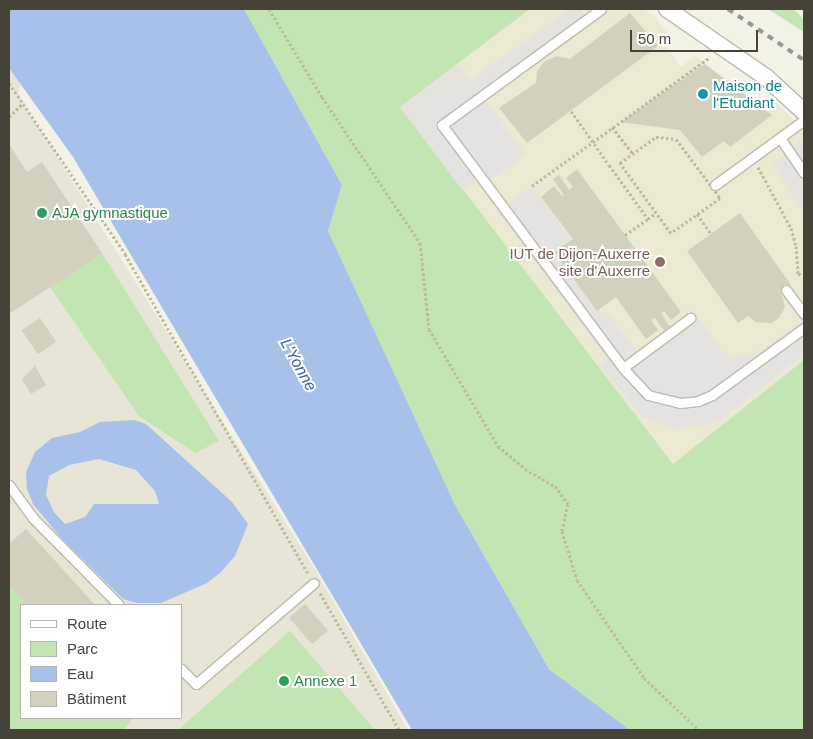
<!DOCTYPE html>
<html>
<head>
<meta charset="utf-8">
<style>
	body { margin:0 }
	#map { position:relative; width:813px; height:739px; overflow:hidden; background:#f3f2e7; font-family:Helvetica,sans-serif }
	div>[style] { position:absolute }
	.residential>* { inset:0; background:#e6e5d6 }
	.education>* { inset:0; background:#ebe9d2 }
	.green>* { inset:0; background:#c3e4b3 }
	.parking>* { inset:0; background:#e4e3df }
	.water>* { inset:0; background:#a8c1eb }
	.building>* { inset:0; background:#d3d0be; transform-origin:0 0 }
	.path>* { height:3px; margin-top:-1.5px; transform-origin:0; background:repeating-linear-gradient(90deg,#beba9d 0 2.5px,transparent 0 5px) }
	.roads { filter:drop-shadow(1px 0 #bdbbab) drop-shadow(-1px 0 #bdbbab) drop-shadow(0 1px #bdbbab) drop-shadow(0 -1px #bdbbab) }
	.service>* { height:9px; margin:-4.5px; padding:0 4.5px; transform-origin:4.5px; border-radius:4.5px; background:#fff }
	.minor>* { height:16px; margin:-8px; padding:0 8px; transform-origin:8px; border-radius:8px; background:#fff }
	.rail>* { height:4px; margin-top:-2px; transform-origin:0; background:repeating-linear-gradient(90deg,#969696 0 6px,transparent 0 12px) }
	.path-bridge>* { height:3px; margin-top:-1.5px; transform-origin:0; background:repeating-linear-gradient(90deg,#beba9d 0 2.5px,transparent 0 5px) }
	.dots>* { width:14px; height:14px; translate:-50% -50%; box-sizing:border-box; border:2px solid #fff; border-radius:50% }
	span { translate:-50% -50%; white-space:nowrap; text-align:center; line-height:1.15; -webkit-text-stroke:4px #fff; paint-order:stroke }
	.culture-label { font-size:15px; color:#0d838f }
	.left { translate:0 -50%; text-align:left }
	.leisure-label { font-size:15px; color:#27864d }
	.education-label { font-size:15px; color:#785e54 }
	.right { translate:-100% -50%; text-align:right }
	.water-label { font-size:16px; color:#3760aa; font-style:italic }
	.frame { position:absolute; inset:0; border:10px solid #454337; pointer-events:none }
	.legend { position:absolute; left:20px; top:604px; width:162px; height:115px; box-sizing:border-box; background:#fff; border:1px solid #b5b4af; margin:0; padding:6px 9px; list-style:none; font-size:15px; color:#454337 }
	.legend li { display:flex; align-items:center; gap:10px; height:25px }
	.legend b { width:25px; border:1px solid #b5b4af }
	.scale { position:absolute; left:630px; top:30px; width:128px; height:22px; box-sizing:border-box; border:2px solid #454337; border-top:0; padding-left:6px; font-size:15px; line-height:18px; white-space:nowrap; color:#454337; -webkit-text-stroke:4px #fff; paint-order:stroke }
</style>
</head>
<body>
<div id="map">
	<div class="residential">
		<i style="clip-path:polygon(evenodd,9px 9px,41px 9px,18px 94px,316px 571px,408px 730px,9px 730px,9px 9px,21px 605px,181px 605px,181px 718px,21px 718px,21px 605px)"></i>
	</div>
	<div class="education">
		<i style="clip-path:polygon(530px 9px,643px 9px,655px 17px,668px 34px,661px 40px,681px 67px,695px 56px,764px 108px,774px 100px,804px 131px,804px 360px,673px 464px,400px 107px)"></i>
	</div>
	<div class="green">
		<i style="clip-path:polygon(244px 9px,530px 9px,400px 107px,673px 464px,804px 360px,804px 730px,630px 730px,549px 669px,454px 503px,346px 276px,328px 231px,342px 185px)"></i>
		<i style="clip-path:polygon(768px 9px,794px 9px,804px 20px,804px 32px)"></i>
		<i style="clip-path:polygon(102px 253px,219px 441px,195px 453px,139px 416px,50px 287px)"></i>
		<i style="clip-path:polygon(26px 529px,95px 605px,21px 605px,21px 718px,133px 718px,124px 730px,9px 730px,9px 544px)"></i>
		<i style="clip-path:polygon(290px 631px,375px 730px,178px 730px)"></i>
	</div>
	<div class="parking">
		<i style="clip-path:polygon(568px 9px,582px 9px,588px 25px,485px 100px,526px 155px,481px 187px,477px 181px,463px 191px,400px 107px,458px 64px,471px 80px)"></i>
		<i style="clip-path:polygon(804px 140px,804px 215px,773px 164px)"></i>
		<i style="clip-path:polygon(532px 186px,571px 238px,553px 252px,601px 314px,606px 311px,638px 352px,693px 311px,724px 353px,733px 357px,757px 353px,804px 319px,804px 354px,725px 416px,709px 424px,673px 429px,642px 416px,599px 366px,607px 359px,497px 212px)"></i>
	</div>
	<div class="water">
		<i style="clip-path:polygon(9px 9px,244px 9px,342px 185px,328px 231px,454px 503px,549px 669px,630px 730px,412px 730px,73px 157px,9px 68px)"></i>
		<i style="clip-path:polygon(evenodd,134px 420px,146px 424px,232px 502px,248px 524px,235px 556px,220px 573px,207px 583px,161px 603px,137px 603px,123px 599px,62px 539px,33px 504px,27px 489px,26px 472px,35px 452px,52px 438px,80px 432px,100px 422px,134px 420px,99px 459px,136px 470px,155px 491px,159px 504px,94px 504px,85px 517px,65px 524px,54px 512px,46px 495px,49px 476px,69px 465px,99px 459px)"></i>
	</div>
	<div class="building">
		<i style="clip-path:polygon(630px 13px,658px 46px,527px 143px,499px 108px,536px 83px,537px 71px,545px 61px,557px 56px,570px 59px)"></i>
		<i style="clip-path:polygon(705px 64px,772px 115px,730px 147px,724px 141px,702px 157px,680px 130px,621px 122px)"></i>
		<i style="clip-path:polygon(9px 144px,27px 172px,42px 162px,102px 253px,9px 314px)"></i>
		<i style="clip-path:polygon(577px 169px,681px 312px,671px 320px,664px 311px,661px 313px,671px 328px,665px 332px,655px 318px,651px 320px,658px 330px,646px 339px,616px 297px,597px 311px,554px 252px,573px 239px,541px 197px,554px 186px,562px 196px,564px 195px,553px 179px,559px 175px,569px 190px,573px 187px,566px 178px)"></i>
		<i style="clip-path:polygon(740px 213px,791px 285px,781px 292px,785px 307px,779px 318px,772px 323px,756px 322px,748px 316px,738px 323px,687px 251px)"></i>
		<i style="left:40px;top:318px;width:29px;height:22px;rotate:56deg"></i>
		<i style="clip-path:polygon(35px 366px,46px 385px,31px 394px,22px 379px)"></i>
		<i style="clip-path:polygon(26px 529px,95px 605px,27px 605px,9px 585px,9px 544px)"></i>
		<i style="left:305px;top:604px;width:35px;height:21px;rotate:49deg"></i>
	</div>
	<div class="path">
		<i style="left:269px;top:9px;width:103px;rotate:58.9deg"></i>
		<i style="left:322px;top:97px;width:176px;rotate:56.1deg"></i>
		<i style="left:420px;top:243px;width:86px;rotate:84deg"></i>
		<i style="left:429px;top:329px;width:136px;rotate:59.5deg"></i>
		<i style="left:498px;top:446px;width:35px;rotate:40deg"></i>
		<i style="left:525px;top:469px;width:34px;rotate:30deg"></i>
		<i style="left:555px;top:486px;width:22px;rotate:54deg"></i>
		<i style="left:568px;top:504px;width:28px;rotate:103deg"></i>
		<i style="left:562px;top:531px;width:51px;rotate:73deg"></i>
		<i style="left:577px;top:580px;width:119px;rotate:55.6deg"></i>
		<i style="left:644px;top:678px;width:76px;rotate:43.4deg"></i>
		<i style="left:9px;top:83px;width:207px;rotate:55.8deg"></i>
		<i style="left:125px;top:254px;width:368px;rotate:60.2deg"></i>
		<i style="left:9px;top:117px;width:20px;rotate:-45deg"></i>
		<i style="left:612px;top:127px;width:34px;rotate:52deg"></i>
		<i style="left:656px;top:137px;width:20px;rotate:6deg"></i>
		<i style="left:676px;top:139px;width:74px;rotate:53.3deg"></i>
		<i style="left:720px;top:198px;width:60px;rotate:144.5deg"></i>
		<i style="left:671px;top:233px;width:87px;rotate:-126.1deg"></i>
		<i style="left:620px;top:163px;width:44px;rotate:-35.8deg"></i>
		<i style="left:609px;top:165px;width:67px;rotate:54.2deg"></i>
		<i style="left:648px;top:219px;width:10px;rotate:-37deg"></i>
		<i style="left:758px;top:167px;width:69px;rotate:61.6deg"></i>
		<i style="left:791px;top:228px;width:19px;rotate:74deg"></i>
		<i style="left:796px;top:246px;width:28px;rotate:86deg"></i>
		<i style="left:798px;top:274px;width:6px;rotate:9deg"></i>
		<i style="left:532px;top:186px;width:220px;rotate:-35.9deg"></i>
		<i style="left:697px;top:214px;width:24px;rotate:55deg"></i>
		<i style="left:625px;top:235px;width:28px;rotate:-35deg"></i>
		<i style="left:320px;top:593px;width:158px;rotate:60deg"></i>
	</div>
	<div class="roads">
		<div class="service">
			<i style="left:601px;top:9px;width:197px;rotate:143.9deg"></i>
			<i style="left:442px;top:125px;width:303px;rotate:53.3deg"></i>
			<i style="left:623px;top:368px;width:37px;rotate:47deg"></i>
			<i style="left:648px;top:395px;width:33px;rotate:14deg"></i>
			<i style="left:680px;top:403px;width:18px;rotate:-6deg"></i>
			<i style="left:698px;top:401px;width:15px;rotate:-23deg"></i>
			<i style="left:712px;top:395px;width:114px;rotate:-36.1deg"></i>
			<i style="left:780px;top:138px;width:42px;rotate:55.6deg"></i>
			<i style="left:715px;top:185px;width:110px;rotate:-36.1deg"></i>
			<i style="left:786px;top:290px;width:30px;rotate:53deg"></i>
			<i style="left:623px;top:368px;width:84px;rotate:-36.7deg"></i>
			<i style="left:9px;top:485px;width:41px;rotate:54deg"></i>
			<i style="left:33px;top:518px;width:122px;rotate:45.3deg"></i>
			<i style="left:181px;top:669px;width:21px;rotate:45deg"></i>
			<i style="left:196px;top:684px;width:155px;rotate:-40.6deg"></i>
		</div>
		<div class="minor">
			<i style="left:667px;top:9px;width:121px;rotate:34.6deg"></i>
			<i style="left:767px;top:78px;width:50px;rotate:42.6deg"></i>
		</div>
	</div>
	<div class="rail">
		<i style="left:728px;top:9px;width:92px;rotate:33.9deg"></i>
	</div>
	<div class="path-bridge">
		<i style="left:571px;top:111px;width:66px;rotate:54.9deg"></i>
	</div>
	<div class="dots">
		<i style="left:703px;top:94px;background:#0f9aa8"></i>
		<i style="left:42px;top:213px;background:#2e9e5b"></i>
		<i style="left:660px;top:262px;background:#8d6e63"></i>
		<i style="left:284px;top:681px;background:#2e9e5b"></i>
	</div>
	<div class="culture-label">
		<span class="left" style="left:713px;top:94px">Maison de<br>l'Etudiant</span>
	</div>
	<div class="leisure-label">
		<span class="left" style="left:52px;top:213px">AJA gymnastique</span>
		<span class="left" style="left:294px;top:681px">Annexe 1</span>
	</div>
	<div class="education-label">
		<span class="right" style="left:650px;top:262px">IUT de Dijon-Auxerre<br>site d'Auxerre</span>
	</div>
	<div class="water-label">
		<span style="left:298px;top:365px;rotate:61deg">L'Yonne</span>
	</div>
	<div class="frame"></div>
	<ul class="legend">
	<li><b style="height:6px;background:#fff"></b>Route</li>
	<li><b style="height:14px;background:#c3e4b3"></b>Parc</li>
	<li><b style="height:14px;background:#a8c1eb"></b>Eau</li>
	<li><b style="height:14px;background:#d3d0be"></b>Bâtiment</li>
	</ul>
	<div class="scale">50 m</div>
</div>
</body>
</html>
